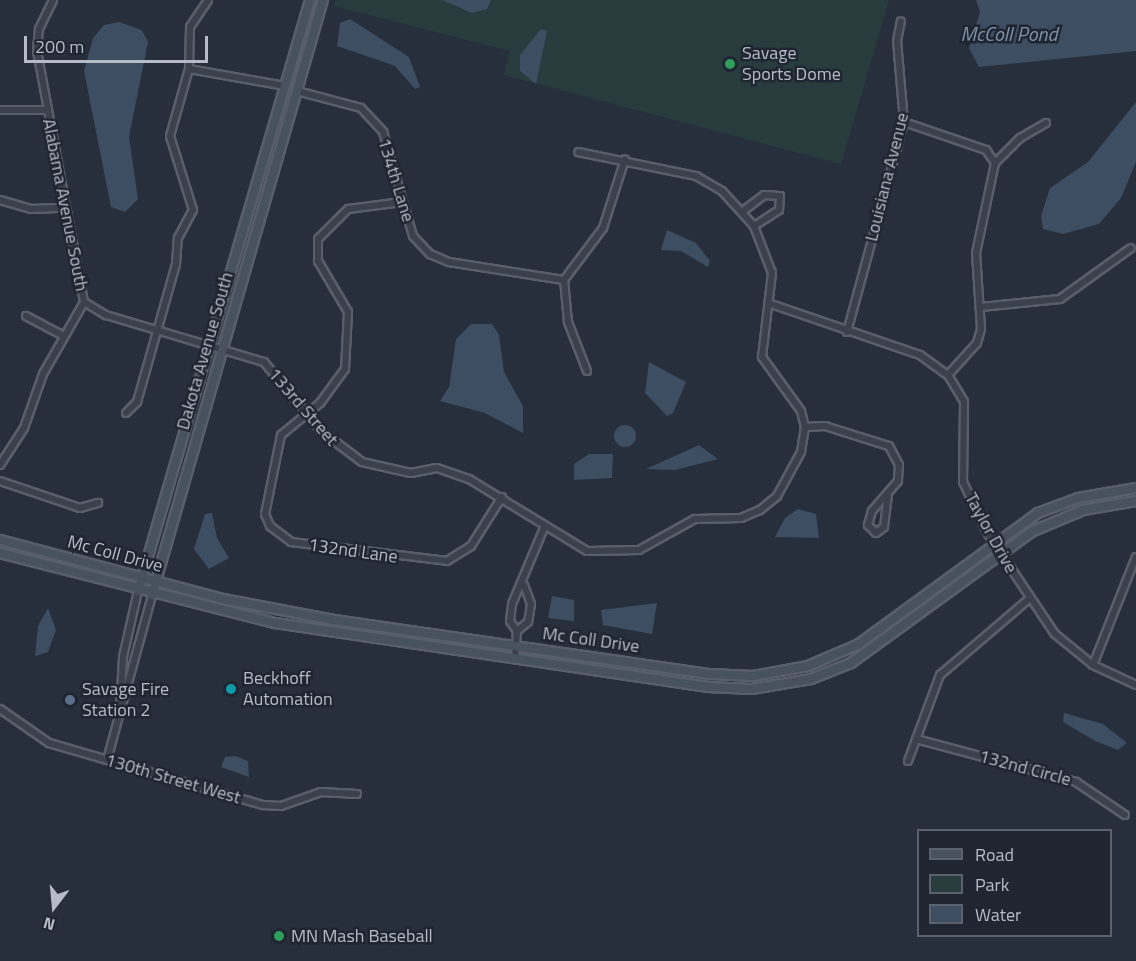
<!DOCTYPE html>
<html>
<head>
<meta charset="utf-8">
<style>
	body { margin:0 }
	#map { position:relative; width:1136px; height:961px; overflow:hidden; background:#262f3b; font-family:"Titillium Web",sans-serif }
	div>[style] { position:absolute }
	.green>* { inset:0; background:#293c3d }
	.water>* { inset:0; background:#3d4d62 }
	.round { border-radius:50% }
	.roads { filter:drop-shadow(2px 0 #585f6a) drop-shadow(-2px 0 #585f6a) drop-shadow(0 2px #585f6a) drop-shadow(0 -2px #585f6a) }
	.minor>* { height:6px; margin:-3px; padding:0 3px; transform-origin:3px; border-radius:3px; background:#3a414c }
	.secondary>* { height:8px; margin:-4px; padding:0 4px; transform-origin:4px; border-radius:4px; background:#48515e }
	.dots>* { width:16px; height:16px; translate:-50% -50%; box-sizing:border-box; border:3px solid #1f2631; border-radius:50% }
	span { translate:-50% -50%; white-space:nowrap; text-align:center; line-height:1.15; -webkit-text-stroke:5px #1f2631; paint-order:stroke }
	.poi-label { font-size:18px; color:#b6bcc7 }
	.left { translate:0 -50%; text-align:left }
	.street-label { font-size:18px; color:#b6bcc7 }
	.water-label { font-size:20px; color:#8093ab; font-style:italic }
	.legend { position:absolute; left:917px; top:829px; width:195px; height:108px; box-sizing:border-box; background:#1f2631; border:2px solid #5b626d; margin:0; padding:8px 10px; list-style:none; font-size:18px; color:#b6bcc7 }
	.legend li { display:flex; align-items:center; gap:12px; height:30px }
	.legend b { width:30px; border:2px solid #5b626d }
	.north { position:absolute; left:24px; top:877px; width:60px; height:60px; -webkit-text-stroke:4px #1f2631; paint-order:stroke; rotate:196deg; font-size:16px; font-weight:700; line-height:24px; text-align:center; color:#b6bcc7 }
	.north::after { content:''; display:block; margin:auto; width:21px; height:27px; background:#b6bcc7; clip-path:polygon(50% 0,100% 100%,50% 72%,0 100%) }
	.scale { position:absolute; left:24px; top:36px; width:184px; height:27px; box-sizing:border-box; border:3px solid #b6bcc7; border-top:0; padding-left:8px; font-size:18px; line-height:21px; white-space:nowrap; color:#b6bcc7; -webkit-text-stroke:4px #1f2631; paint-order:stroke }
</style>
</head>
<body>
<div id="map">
	<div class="green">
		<i style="clip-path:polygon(335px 0,889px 0,841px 164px,504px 75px,510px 51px,334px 6px)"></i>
	</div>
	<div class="water">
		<i style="clip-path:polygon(442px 0,491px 0,487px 9px,472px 13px)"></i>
		<i style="clip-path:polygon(976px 0,1136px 0,1136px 51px,979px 67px,969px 48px,980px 12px)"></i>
		<i style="clip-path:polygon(350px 19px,409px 57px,420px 87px,415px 89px,395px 66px,337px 46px,340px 23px)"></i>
		<i style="clip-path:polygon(119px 22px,142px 30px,148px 42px,129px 137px,138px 199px,125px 212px,111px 207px,84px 71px,93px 38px,104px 25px)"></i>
		<i style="clip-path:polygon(541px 29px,547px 31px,536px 84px,520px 71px,520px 55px)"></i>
		<i style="clip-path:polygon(1136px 102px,1136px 162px,1121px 198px,1099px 224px,1063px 234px,1043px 229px,1041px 216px,1050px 188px,1088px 162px)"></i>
		<i style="clip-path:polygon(667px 230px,696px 243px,710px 261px,708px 267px,681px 251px,661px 250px)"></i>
		<i style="clip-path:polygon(471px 324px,492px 324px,499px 335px,504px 372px,523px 406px,523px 433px,485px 413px,440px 401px,449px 387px,456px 339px)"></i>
		<i style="clip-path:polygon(649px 362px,686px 382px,673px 413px,667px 416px,645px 393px)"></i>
		<i class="round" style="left:614px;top:425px;width:22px;height:22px"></i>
		<i style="clip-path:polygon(699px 445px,718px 459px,675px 470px,646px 469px)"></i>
		<i style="clip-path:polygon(589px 454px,613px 454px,612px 478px,574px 480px,574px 464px)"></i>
		<i style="clip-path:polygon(798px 509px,816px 514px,819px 538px,775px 537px,785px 518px)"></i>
		<i style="clip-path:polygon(212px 513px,217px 538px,229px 558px,209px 569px,194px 549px,205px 514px)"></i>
		<i style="clip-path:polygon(552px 596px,574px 600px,574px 621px,548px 618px)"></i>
		<i style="clip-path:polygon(657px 603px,652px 634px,603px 625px,601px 610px)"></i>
		<i style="clip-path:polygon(48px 608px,56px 630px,48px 652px,35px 656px,38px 626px)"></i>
		<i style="clip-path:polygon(1064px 713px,1103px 724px,1127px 743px,1118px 750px,1095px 741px,1063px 722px)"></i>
		<i style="clip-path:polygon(235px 756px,248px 761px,249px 777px,221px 767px,225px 757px)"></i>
	</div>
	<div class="roads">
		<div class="minor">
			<i style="left:189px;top:69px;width:97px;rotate:10deg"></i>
			<i style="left:297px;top:91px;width:66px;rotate:14.9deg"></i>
			<i style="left:361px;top:108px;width:33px;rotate:47deg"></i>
			<i style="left:383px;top:132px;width:108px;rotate:73.9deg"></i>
			<i style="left:413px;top:236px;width:25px;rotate:47deg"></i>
			<i style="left:430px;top:254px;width:21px;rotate:23deg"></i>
			<i style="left:449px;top:262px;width:116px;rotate:8.9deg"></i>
			<i style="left:0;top:110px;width:47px"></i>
			<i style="left:904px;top:122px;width:87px;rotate:18.9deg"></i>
			<i style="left:986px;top:150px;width:16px;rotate:55deg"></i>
			<i style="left:995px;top:163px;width:92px;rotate:101.9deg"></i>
			<i style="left:976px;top:253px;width:76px;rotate:86.2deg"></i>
			<i style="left:981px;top:329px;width:15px;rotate:106deg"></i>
			<i style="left:977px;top:343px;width:43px;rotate:132.2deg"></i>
			<i style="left:995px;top:163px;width:35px;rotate:-45deg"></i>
			<i style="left:1020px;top:138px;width:30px;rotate:-30deg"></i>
			<i style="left:0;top:200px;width:32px;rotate:16deg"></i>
			<i style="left:31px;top:209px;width:33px;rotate:-2deg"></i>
			<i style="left:402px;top:202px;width:54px;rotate:172.6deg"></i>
			<i style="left:348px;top:209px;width:42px;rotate:135deg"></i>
			<i style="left:318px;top:239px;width:22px;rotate:90deg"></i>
			<i style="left:318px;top:261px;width:59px;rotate:59.5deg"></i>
			<i style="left:348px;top:312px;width:57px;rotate:93deg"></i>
			<i style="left:345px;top:369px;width:42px;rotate:126.3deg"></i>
			<i style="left:320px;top:403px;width:50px;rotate:140.6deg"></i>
			<i style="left:281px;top:435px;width:81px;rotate:101.4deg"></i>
			<i style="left:265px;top:514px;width:13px;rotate:67deg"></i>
			<i style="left:270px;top:526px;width:26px;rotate:37deg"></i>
			<i style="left:291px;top:542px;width:157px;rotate:6.9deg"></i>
			<i style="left:447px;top:561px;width:28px;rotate:-32deg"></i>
			<i style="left:471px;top:546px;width:58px;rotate:-57.7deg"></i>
			<i style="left:743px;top:211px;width:26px;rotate:-37deg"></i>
			<i style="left:764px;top:195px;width:16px;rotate:4deg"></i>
			<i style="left:780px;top:196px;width:14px;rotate:94deg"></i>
			<i style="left:779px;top:210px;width:30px;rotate:147deg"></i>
			<i style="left:84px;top:302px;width:26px;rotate:31deg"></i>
			<i style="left:106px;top:315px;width:165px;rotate:16.6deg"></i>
			<i style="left:264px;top:362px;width:89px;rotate:50.4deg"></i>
			<i style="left:321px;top:431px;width:51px;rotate:37.1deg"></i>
			<i style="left:362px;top:462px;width:50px;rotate:12.7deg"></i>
			<i style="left:411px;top:473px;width:26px;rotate:-11deg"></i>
			<i style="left:437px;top:468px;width:34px;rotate:19deg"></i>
			<i style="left:469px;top:479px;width:138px;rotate:31.4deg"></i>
			<i style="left:587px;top:551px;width:52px;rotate:-1.1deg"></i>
			<i style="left:639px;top:550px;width:64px;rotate:-29deg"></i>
			<i style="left:695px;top:519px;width:46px;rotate:-1.2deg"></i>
			<i style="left:741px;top:518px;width:21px;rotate:-23deg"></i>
			<i style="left:760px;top:510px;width:22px;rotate:-39deg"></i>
			<i style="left:777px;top:496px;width:50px;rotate:-61.4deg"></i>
			<i style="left:801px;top:452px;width:25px;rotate:-81deg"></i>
			<i style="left:805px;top:427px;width:16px;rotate:-104deg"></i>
			<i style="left:801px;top:411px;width:67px;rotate:-125.8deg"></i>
			<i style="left:762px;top:357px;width:85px;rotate:-83.2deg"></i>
			<i style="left:772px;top:273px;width:50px;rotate:-111deg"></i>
			<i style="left:754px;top:226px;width:47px;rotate:-132.4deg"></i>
			<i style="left:722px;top:191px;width:30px;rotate:-150deg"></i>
			<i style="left:696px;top:176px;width:120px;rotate:-168.5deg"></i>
			<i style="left:771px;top:304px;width:157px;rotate:18.9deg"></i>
			<i style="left:920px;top:355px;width:34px;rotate:36deg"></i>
			<i style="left:948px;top:375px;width:31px;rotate:59deg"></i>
			<i style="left:964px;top:402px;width:80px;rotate:90.7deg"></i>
			<i style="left:963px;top:482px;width:58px;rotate:64.3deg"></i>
			<i style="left:988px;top:534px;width:120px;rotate:56.2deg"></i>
			<i style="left:1055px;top:634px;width:49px;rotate:39.2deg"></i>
			<i style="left:1093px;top:665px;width:47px;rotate:24.9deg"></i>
			<i style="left:981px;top:307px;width:79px;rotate:-5.8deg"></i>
			<i style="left:1060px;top:299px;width:87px;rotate:-35.7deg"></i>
			<i style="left:26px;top:316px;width:43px;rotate:27.8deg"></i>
			<i style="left:847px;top:332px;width:218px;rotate:-74.8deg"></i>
			<i style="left:904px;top:122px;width:81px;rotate:-94.9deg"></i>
			<i style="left:897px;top:41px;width:20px;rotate:-79deg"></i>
			<i style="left:587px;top:371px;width:53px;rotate:-111.2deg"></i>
			<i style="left:568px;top:322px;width:42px;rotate:-95.4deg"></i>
			<i style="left:564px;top:280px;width:65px;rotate:-53.1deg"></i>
			<i style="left:603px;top:228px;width:72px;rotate:-72.3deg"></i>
			<i style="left:126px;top:413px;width:16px;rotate:-45deg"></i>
			<i style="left:137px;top:402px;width:143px;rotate:-74.2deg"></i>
			<i style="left:176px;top:264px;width:26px;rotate:-86deg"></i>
			<i style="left:178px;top:238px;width:32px;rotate:-62deg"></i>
			<i style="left:193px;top:210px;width:77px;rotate:-107.3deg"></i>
			<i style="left:170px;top:136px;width:70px;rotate:-74.2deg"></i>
			<i style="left:189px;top:69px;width:42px;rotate:-88.6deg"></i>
			<i style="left:190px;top:27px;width:32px;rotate:-56deg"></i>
			<i style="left:805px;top:427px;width:20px;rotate:-3deg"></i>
			<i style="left:825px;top:426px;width:67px;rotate:17.4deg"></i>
			<i style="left:889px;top:446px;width:21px;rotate:62deg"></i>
			<i style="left:899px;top:465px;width:16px;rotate:94deg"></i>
			<i style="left:898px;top:481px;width:40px;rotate:131deg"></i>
			<i style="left:872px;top:511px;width:15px;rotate:106deg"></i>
			<i style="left:868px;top:525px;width:11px;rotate:45deg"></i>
			<i style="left:876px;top:533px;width:10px;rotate:-37deg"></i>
			<i style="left:884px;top:527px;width:31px;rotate:-83deg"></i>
			<i style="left:0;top:465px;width:44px;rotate:-57deg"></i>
			<i style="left:24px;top:428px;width:57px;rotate:-70.6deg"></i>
			<i style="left:43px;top:374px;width:83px;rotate:-60.3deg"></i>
			<i style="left:84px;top:302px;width:255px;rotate:-100.6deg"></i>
			<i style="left:37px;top:51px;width:22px;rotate:-85deg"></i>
			<i style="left:39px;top:29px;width:32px;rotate:-64deg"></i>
			<i style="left:0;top:481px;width:84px;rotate:18.6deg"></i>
			<i style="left:80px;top:508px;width:19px;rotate:-16deg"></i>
			<i style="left:524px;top:585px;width:20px;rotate:70deg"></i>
			<i style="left:531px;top:604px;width:18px;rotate:99deg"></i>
			<i style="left:528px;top:622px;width:14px;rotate:141deg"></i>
			<i style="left:517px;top:631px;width:12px;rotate:-125deg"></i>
			<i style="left:510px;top:621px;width:17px;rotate:-83deg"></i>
			<i style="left:512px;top:604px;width:82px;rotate:-67.2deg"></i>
			<i style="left:515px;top:659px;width:28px;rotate:-86deg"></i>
			<i style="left:1093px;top:665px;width:116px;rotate:-68.3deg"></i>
			<i style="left:0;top:709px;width:60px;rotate:34.8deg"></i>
			<i style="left:49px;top:743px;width:223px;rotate:16.2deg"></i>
			<i style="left:263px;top:805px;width:18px;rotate:3deg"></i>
			<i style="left:281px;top:806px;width:42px;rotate:-19.3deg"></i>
			<i style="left:321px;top:792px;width:36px;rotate:3deg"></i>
			<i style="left:120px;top:711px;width:54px;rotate:-86.8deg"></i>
			<i style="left:123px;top:657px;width:68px;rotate:-77.2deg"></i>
			<i style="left:916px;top:739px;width:166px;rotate:15deg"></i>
			<i style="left:1076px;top:782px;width:59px;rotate:34deg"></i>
			<i style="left:107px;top:760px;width:171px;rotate:-74.7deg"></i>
			<i style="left:908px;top:761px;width:92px;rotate:-69.6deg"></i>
			<i style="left:940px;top:675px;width:117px;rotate:-40.5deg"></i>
		</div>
		<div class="secondary">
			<i style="left:0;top:540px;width:231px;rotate:14.8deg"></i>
			<i style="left:223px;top:599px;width:113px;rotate:10.7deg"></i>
			<i style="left:334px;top:620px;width:380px;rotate:8.2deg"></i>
			<i style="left:710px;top:674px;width:43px;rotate:2.7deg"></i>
			<i style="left:753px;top:676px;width:56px;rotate:-10.3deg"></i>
			<i style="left:808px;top:666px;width:56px;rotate:-23.3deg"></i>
			<i style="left:859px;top:644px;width:222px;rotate:-36.2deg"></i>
			<i style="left:1038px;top:513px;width:43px;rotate:-20.6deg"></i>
			<i style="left:1078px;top:498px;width:59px;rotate:-9.8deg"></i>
			<i style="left:0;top:553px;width:284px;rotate:14.3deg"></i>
			<i style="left:275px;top:623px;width:438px;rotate:8.4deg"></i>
			<i style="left:708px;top:687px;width:44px;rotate:2.6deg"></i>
			<i style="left:752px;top:689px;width:60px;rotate:-9.6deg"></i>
			<i style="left:811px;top:679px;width:43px;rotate:-21.8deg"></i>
			<i style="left:851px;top:663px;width:223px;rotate:-36deg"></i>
			<i style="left:1031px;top:532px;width:56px;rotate:-22.9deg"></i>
			<i style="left:1083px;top:510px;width:54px;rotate:-9.6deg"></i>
			<i style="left:138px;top:591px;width:616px;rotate:-73.77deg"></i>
			<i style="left:152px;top:595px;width:619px;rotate:-73.97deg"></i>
		</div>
	</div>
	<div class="dots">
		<i style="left:730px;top:64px;background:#2e9e5b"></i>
		<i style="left:231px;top:689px;background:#0f9aa8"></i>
		<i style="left:70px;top:700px;background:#5c6f8a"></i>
		<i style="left:279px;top:936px;background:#2e9e5b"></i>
	</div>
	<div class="poi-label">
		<span class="left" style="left:742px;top:64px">Savage<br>Sports Dome</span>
		<span class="left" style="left:243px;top:689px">Beckhoff<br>Automation</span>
		<span class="left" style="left:82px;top:700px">Savage Fire<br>Station 2</span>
		<span class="left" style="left:291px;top:936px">MN Mash Baseball</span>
	</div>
	<div class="street-label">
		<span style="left:887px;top:177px;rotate:-76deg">Louisiana Avenue</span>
		<span style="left:396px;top:180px;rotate:73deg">134th Lane</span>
		<span style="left:65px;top:205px;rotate:79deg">Alabama Avenue South</span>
		<span style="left:205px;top:351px;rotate:-74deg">Dakota Avenue South</span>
		<span style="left:303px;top:407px;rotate:49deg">133rd Street</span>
		<span style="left:991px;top:533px;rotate:61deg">Taylor Drive</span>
		<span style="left:353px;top:551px;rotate:8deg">132nd Lane</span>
		<span style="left:115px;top:554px;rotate:15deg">Mc Coll Drive</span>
		<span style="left:591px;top:640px;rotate:8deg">Mc Coll Drive</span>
		<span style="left:1025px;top:768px;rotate:15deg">132nd Circle</span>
		<span style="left:173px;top:779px;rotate:16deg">130th Street West</span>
	</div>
	<div class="water-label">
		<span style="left:1009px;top:33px">McColl Pond</span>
	</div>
	<ul class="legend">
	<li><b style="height:8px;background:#48515e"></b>Road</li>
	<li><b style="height:16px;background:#293c3d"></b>Park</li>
	<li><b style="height:16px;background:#3d4d62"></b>Water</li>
	</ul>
	<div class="north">N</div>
	<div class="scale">200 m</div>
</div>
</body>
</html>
